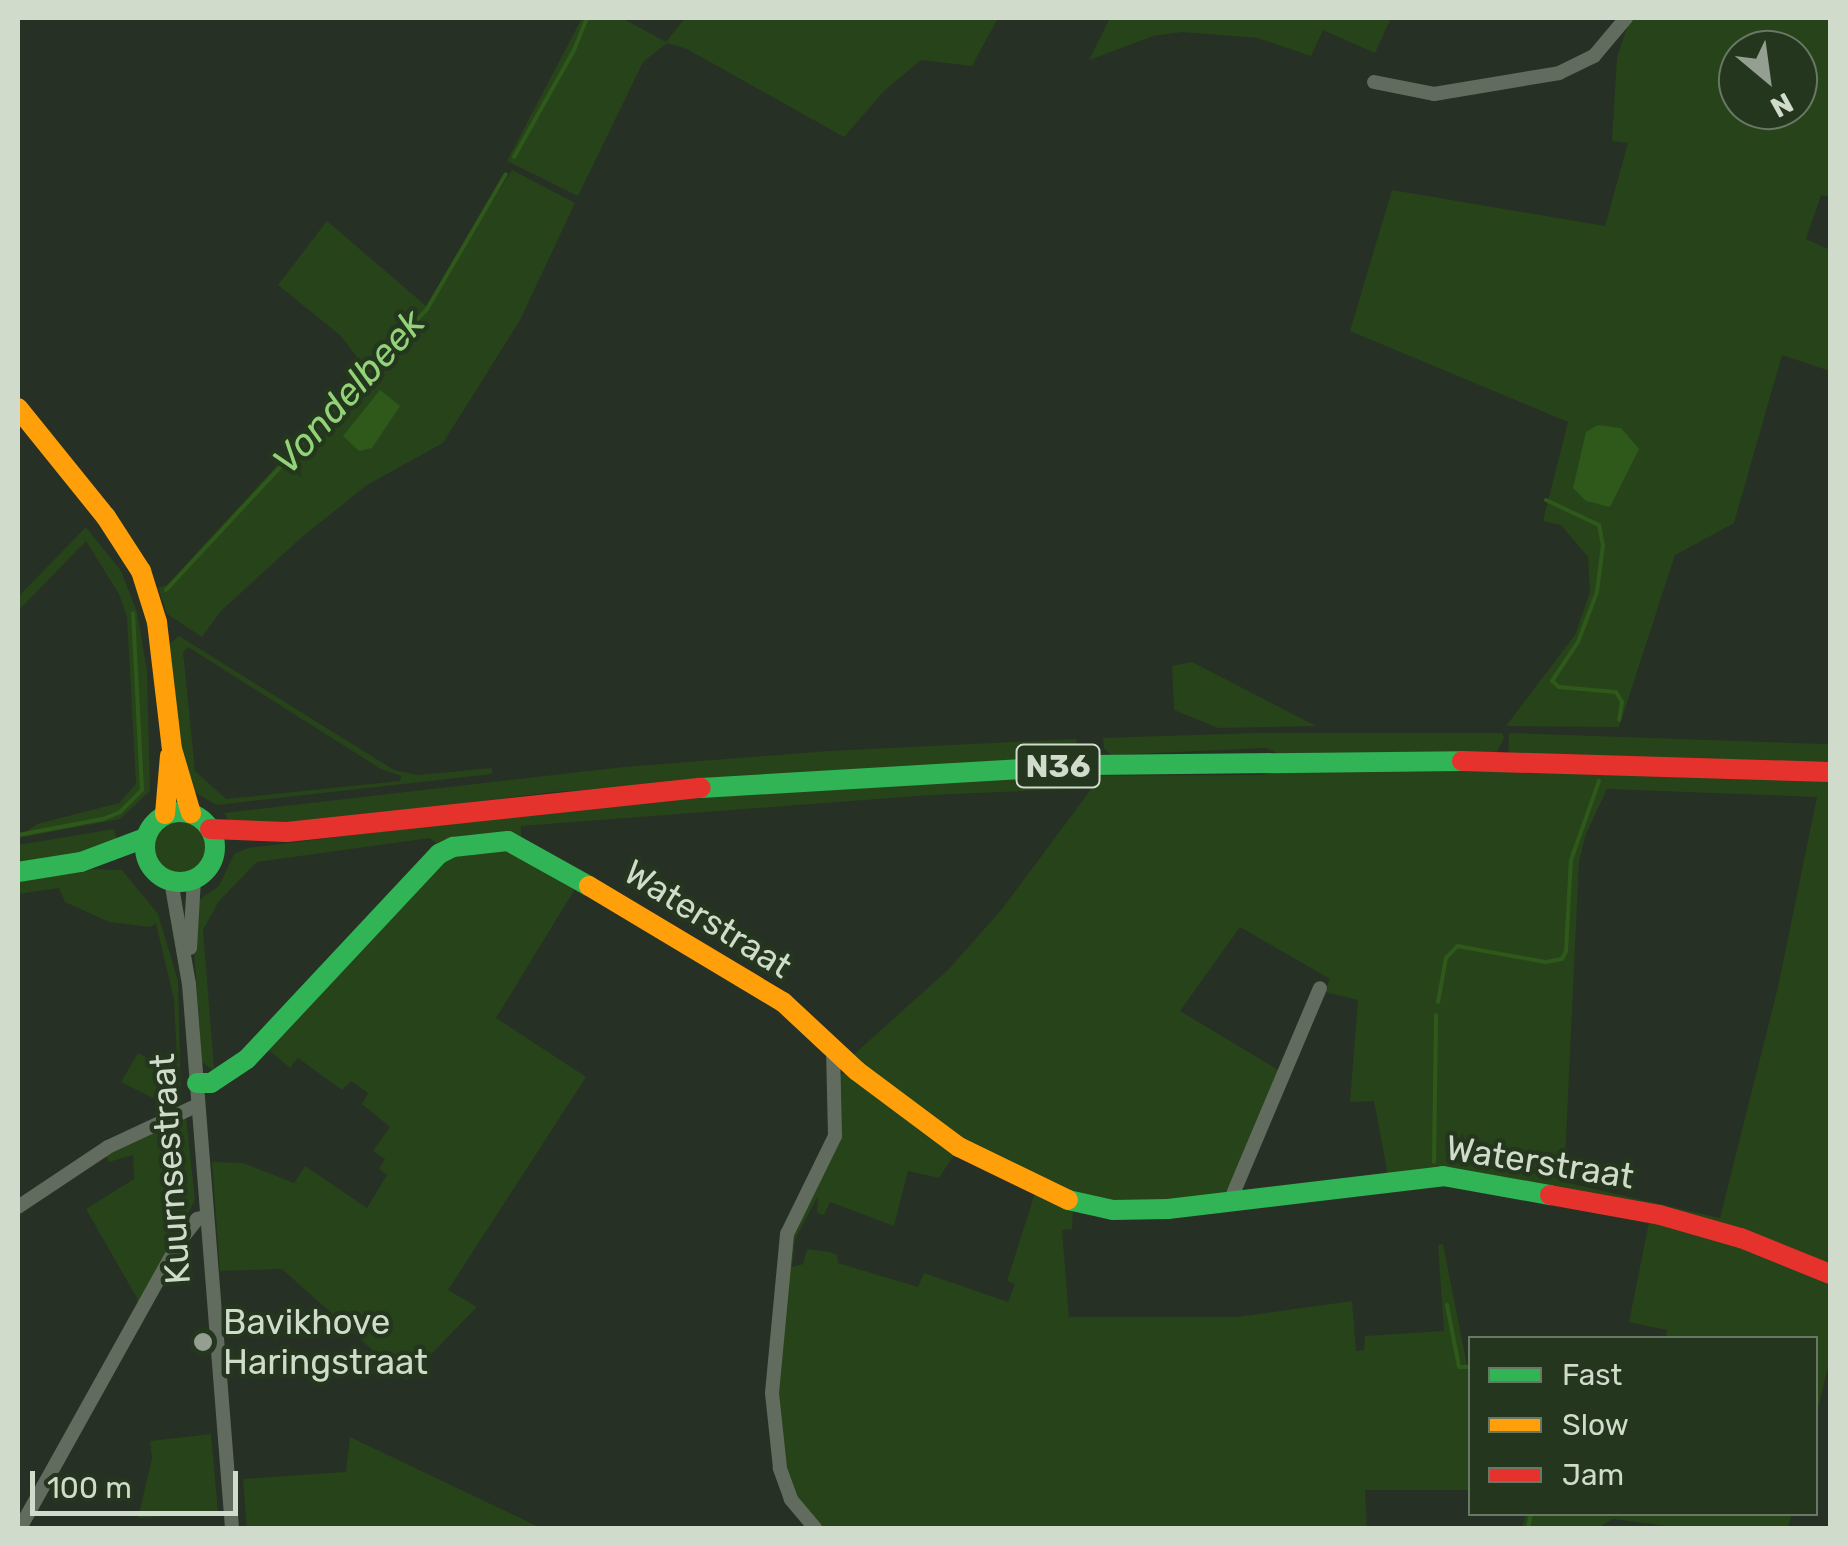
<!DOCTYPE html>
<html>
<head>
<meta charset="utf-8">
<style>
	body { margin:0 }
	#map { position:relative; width:1848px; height:1546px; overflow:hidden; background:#273024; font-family:Rubik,sans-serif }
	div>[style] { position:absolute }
	.green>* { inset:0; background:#27431a; transform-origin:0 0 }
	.round { border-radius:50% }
	.water>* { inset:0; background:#2e591b }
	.stream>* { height:4px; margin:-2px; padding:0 2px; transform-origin:2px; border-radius:2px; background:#2e591b }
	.street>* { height:14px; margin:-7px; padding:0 7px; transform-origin:7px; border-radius:7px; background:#626c5e }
	.fast>* { height:20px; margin:-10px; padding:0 10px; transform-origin:10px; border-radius:10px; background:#30b455 }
	.fast>.ring { margin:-10px; padding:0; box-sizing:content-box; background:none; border:20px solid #30b455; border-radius:50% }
	.slow>* { height:20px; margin:-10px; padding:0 10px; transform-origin:10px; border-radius:10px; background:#ff9f0a }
	.jam>* { height:20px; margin:-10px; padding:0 10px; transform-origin:10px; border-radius:10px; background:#e5322d }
	.dots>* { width:28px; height:28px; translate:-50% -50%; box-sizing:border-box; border:5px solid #25361e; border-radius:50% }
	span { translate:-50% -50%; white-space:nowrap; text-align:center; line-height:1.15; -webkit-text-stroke:9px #25361e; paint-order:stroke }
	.shield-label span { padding:2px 8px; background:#25361e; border:2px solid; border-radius:8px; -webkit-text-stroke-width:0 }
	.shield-label { font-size:32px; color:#d0dbcc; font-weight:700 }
	.street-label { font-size:35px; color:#d0dbcc }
	.poi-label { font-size:35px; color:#d0dbcc }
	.left { translate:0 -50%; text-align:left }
	.water-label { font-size:38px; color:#92d378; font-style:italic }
	.frame { position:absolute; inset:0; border:20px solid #d0dbcc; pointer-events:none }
	.legend { position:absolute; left:1468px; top:1336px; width:350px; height:180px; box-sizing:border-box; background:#25361e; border:2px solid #697864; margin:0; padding:12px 18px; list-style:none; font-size:30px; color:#d0dbcc }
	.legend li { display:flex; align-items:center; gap:20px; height:50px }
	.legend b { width:50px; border:2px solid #697864 }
	.north { position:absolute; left:1718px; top:30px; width:100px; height:100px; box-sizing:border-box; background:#25361e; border:2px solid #697864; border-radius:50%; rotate:151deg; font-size:28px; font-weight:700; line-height:40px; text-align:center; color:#d0dbcc }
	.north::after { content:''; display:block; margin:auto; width:35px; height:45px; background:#959f91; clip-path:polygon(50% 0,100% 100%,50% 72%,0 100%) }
	.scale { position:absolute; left:30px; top:1471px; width:208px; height:45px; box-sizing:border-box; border:5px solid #d0dbcc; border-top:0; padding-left:12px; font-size:30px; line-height:35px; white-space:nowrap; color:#d0dbcc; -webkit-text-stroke:8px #25361e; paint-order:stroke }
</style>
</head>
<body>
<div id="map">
	<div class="green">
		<i style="clip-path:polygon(582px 18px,622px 18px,666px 42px,685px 18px,998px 18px,972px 66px,921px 60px,884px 91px,844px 137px,687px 49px,667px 43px,643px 62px,578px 196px,507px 161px)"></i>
		<i style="clip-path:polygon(1110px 18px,1391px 18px,1375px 53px,1323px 30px,1311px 56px,1257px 38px,1182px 32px,1153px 36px,1089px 60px)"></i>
		<i style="clip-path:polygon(evenodd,1630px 18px,1830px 18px,1830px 197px,1821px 195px,1806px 239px,1830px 250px,1830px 371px,1782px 355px,1734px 523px,1675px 555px,1619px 727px,1506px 726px,1575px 635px,1590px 592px,1588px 557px,1561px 525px,1543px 521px,1568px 422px,1350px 331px,1392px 190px,1605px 226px,1628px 143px,1612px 141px,1617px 58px,1630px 18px,1738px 50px,1798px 50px,1798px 110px,1738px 110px,1738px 50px)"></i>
		<i style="clip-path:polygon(512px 170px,575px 203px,520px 320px,443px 443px,367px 485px,302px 537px,221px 611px,202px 637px,167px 614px,158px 588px,167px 585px,366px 369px,341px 336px,278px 285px,327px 221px,426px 306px)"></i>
		<i style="clip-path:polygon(86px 527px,121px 571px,137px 612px,147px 671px,150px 791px,120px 819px,18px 838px,37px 824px,119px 803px,136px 784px,127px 617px,119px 594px,86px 541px,18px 611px,18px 597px)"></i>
		<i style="clip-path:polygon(evenodd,179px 636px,394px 770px,418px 775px,492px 768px,492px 774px,217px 805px,189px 789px,180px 758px,169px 644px,179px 636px,188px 647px,381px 769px,401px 776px,400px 781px,226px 799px,195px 771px,183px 652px,188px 647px)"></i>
		<i style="clip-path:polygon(1192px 662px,1316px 726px,1218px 728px,1174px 710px,1172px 666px)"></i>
		<i style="clip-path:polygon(1258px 733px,1502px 733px,1504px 738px,1497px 752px,1277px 753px,1266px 748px,1111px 755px,1104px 748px,1103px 738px)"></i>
		<i style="left:1509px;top:733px;width:321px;height:22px;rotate:2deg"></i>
		<i style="clip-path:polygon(1076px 739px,1078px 751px,1067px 757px,554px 792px,264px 828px,231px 824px,224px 813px,624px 767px,829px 751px)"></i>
		<i style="clip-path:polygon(evenodd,1406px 768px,1830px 780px,1830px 1270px,1729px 1231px,1388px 1175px,1374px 1101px,1350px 1102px,1358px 1000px,1325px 992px,1330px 979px,1240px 927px,1180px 1011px,1280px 1071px,1224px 1196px,1157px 1206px,1072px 1199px,976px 1150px,850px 1058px,949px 969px,1002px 909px,1092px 788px,930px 795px,521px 826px,521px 836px,470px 838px,439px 846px,242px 1060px,214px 1071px,202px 1062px,193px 935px,199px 900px,219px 886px,234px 854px,248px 848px,613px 803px,999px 776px,1263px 775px,1274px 769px,1406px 768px,1607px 789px,1817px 797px,1778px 987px,1720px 1218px,1564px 1182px,1579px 861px,1586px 834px,1607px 789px,1406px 768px,430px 838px,437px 844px,237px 1056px,214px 1068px,203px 930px,219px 901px,257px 862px,430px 838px)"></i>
		<i class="round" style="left:152px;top:820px;width:54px;height:54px"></i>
		<i style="clip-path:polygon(114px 829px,118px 844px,18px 865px,18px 845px)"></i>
		<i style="clip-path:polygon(501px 847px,578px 884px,496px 1018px,586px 1077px,448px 1290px,477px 1307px,406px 1380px,282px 1269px,220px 1271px,212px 1162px,243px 1163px,294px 1183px,305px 1166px,367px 1208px,387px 1175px,379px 1169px,385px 1159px,373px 1151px,390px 1127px,362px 1104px,368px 1093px,351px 1081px,342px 1090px,298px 1058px,290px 1068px,266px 1048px,442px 857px)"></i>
		<i style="clip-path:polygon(90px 869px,122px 870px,158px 914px,178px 981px,181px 1105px,163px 1103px,121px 1082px,138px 1053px,155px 1062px,177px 1059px,174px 1000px,156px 923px,151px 927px,109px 922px,65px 902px,59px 888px,18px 894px,18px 882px)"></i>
		<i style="clip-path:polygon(845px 1072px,955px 1153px,939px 1178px,908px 1171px,894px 1226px,830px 1202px,824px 1215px,817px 1213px,818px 1196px,795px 1239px,792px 1267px,803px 1264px,807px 1249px,829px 1252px,837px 1255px,838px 1263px,918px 1287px,924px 1273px,1008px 1302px,1015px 1284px,1007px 1281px,1035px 1193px,1073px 1211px,1072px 1229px,1062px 1230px,1069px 1317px,1237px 1317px,1352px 1301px,1356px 1351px,1364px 1350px,1365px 1336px,1444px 1331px,1438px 1245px,1443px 1244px,1470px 1380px,1470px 1490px,1365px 1490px,1367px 1528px,821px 1528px,800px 1504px,785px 1468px,777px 1415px,790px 1234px,834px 1152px,839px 1076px)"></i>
		<i style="clip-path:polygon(186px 1117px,195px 1200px,138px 1306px,137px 1298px,86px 1209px,134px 1179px,133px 1155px,109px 1162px,106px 1156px)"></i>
		<i style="clip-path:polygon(1650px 1217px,1830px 1278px,1830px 1358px,1816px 1417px,1816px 1338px,1666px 1338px,1667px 1330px,1629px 1322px)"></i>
		<i style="clip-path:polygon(211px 1434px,218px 1512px,138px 1518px,152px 1458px,150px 1441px)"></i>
		<i style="clip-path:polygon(350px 1437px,541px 1528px,247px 1528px,243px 1479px,346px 1472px)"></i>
		<i style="clip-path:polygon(1526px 1514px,1792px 1514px,1788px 1528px,1683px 1528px,1613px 1519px,1598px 1528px,1522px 1528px)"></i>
	</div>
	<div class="water">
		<i style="clip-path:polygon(380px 390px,400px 406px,372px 448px,359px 451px,343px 436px)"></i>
		<i style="clip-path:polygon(1598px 425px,1621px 428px,1639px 449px,1610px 507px,1586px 501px,1573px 488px,1586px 432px)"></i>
	</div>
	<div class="stream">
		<i style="left:514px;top:157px;width:123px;rotate:-60.7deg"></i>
		<i style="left:574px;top:50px;width:35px;rotate:-68deg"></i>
		<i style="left:1546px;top:500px;width:59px;rotate:25.3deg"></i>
		<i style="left:1599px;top:525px;width:20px;rotate:79deg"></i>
		<i style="left:1603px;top:545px;width:47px;rotate:97.3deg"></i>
		<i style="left:1597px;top:592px;width:53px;rotate:110.8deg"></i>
		<i style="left:1578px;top:642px;width:47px;rotate:123.7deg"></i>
		<i style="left:1552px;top:681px;width:9px;rotate:41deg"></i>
		<i style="left:1559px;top:687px;width:57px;rotate:5deg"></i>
		<i style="left:1616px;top:692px;width:12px;rotate:59deg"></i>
		<i style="left:1622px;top:702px;width:18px;rotate:99deg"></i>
		<i style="left:166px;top:590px;width:384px;rotate:-47.1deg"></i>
		<i style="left:427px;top:309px;width:156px;rotate:-59.7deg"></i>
		<i style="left:18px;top:835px;width:86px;rotate:-10.7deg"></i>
		<i style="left:103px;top:819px;width:18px;rotate:-22deg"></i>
		<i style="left:120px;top:812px;width:31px;rotate:-45deg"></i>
		<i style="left:142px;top:790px;width:177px;rotate:-92.9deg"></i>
		<i style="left:1438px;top:1002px;width:45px;rotate:-79.7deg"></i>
		<i style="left:1446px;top:958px;width:16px;rotate:-47deg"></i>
		<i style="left:1457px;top:946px;width:90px;rotate:10.2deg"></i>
		<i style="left:1546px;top:962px;width:16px;rotate:-11deg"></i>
		<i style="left:1562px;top:959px;width:9px;rotate:-63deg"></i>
		<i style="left:1566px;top:951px;width:91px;rotate:-86.9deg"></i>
		<i style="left:1571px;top:860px;width:84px;rotate:-70.5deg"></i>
		<i style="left:1434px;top:1162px;width:147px;rotate:-89.2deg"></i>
		<i style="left:1447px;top:1305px;width:63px;rotate:79deg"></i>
		<i style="left:1459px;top:1367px;width:11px"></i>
		<i style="left:1528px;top:1528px;width:14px;rotate:-78deg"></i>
	</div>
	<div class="street">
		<i style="left:1374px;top:82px;width:61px;rotate:11.3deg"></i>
		<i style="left:1434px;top:94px;width:127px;rotate:-9.5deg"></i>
		<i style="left:1559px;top:73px;width:39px;rotate:-26deg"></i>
		<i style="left:1594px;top:56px;width:50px;rotate:-49.9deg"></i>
		<i style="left:171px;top:881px;width:105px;rotate:80.1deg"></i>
		<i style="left:189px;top:984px;width:546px;rotate:85.48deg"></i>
		<i style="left:190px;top:948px;width:69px;rotate:-86.7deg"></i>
		<i style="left:1230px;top:1201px;width:231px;rotate:-67.1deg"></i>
		<i style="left:18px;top:1207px;width:108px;rotate:-33.7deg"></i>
		<i style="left:108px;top:1147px;width:99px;rotate:-25deg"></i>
		<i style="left:20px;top:1528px;width:329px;rotate:-60.9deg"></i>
		<i style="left:180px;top:1241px;width:28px;rotate:-52deg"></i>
		<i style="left:197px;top:1219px;width:8px;rotate:-14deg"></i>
		<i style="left:815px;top:1528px;width:38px;rotate:-130deg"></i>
		<i style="left:791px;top:1499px;width:33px;rotate:-110deg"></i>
		<i style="left:780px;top:1468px;width:75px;rotate:-96.1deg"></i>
		<i style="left:772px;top:1393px;width:160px;rotate:-84.6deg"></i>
		<i style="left:787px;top:1234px;width:109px;rotate:-63.9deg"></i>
		<i style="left:835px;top:1136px;width:85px;rotate:-91.3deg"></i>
	</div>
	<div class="fast">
		<i style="left:701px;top:788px;width:392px;rotate:-3.4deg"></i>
		<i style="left:1092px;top:765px;width:370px;rotate:-0.6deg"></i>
		<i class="ring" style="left:145px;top:812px;width:50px;height:50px"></i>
		<i style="left:18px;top:872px;width:64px;rotate:-9deg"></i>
		<i style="left:81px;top:862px;width:68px;rotate:-20.6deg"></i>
		<i style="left:197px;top:1083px;width:14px"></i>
		<i style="left:211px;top:1083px;width:43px;rotate:-33.7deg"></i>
		<i style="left:247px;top:1059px;width:281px;rotate:-46.9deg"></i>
		<i style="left:439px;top:854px;width:16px;rotate:-27deg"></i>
		<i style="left:453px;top:847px;width:55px;rotate:-6.2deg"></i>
		<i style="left:508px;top:841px;width:93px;rotate:29.1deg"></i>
		<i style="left:1068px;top:1200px;width:46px;rotate:12.5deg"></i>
		<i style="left:1113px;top:1210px;width:55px;rotate:-1deg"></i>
		<i style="left:1168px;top:1209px;width:277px;rotate:-6.8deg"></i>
		<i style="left:1443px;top:1176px;width:109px;rotate:10.1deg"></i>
	</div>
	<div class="slow">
		<i style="left:18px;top:408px;width:140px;rotate:51.1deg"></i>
		<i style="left:106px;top:517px;width:64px;rotate:57.1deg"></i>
		<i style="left:141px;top:571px;width:53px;rotate:72.6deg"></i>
		<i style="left:157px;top:622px;width:128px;rotate:83.3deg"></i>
		<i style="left:172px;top:749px;width:67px;rotate:73.5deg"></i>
		<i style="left:165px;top:814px;width:58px;rotate:-85.1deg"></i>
		<i style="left:589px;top:886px;width:226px;rotate:30.9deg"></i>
		<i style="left:783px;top:1002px;width:101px;rotate:43deg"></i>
		<i style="left:857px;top:1071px;width:127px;rotate:36.7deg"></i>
		<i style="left:959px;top:1147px;width:121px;rotate:25.9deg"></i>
	</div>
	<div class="jam">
		<i style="left:1462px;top:761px;width:368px;rotate:1.7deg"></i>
		<i style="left:210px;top:829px;width:77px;rotate:2.2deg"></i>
		<i style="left:287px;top:832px;width:416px;rotate:-6.1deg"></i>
		<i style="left:1550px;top:1195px;width:112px;rotate:10.3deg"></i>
		<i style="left:1660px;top:1215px;width:84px;rotate:15.9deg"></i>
		<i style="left:1741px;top:1238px;width:96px;rotate:22deg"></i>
	</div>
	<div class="dots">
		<i style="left:203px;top:1342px;background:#959f91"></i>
	</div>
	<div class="shield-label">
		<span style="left:1058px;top:766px">N36</span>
	</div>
	<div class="street-label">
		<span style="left:708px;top:919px;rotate:32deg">Waterstraat</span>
		<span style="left:1540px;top:1162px;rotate:9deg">Waterstraat</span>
		<span style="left:170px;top:1169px;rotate:-94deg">Kuurnsestraat</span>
	</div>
	<div class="poi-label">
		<span class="left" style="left:223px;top:1342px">Bavikhove<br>Haringstraat</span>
	</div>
	<div class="water-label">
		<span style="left:349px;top:392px;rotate:-48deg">Vondelbeek</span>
	</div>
	<div class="frame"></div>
	<ul class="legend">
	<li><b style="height:12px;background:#30b455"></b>Fast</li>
	<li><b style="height:12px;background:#ff9f0a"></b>Slow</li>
	<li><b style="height:12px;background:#e5322d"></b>Jam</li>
	</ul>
	<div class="north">N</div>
	<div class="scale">100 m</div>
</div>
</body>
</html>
